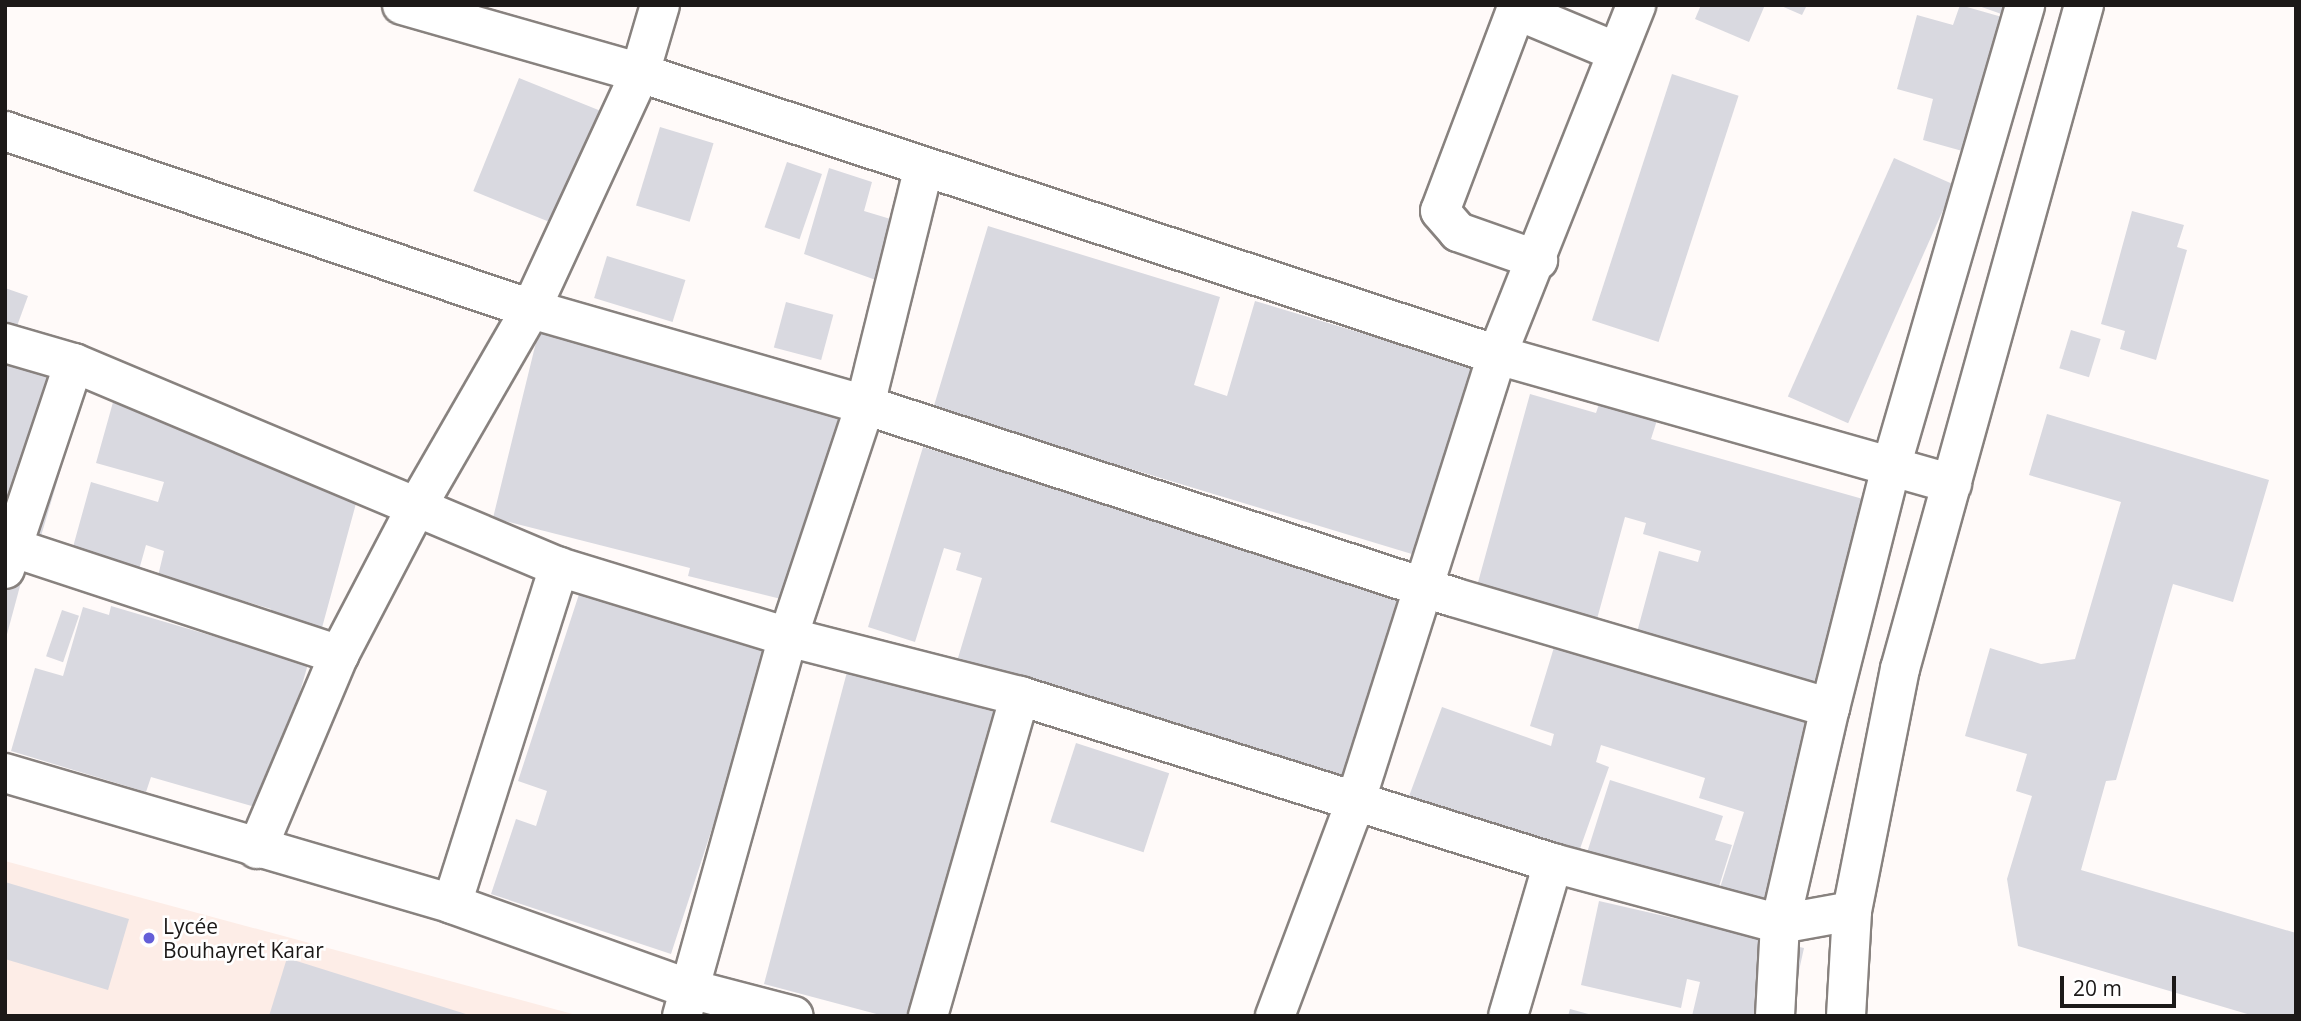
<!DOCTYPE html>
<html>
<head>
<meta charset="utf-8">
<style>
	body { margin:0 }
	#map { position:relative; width:2301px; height:1021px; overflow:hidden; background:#fffaf9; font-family:"Open Sans",sans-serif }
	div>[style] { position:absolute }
	.built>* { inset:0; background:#fdede7 }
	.building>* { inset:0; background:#d9d9e0; transform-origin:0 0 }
	.roads { filter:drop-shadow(2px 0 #88827f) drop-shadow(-2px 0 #88827f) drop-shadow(0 2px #88827f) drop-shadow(0 -2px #88827f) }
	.minor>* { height:38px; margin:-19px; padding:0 19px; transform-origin:19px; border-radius:19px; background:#fff }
	.dots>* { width:19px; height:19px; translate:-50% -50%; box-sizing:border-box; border:4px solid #fff; border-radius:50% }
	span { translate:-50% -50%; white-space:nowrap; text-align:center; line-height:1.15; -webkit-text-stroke:5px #fff; paint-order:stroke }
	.poi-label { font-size:21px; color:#1c1918 }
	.left { translate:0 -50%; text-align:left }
	.frame { position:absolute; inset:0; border:7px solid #1c1918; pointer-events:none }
	.scale { position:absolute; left:2060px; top:976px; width:116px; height:32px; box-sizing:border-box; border:4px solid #1c1918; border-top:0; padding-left:9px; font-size:21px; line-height:24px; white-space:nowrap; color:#1c1918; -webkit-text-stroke:5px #fff; paint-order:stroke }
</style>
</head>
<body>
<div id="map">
	<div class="built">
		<i style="clip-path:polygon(5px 861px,580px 1016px,5px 1016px)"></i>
	</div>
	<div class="building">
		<i style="clip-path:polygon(1701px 5px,1765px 5px,1749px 42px,1695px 19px)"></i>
		<i style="clip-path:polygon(1779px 5px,1807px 5px,1802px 15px)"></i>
		<i style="clip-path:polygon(1960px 5px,2009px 19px,1973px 154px,1923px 140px,1933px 99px,1897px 89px,1917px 15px,1953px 25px)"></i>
		<i style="clip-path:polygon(1976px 5px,2011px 5px,2007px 16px)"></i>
		<i style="left:1672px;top:74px;width:70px;height:259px;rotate:18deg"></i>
		<i style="left:519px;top:78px;width:95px;height:122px;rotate:22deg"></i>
		<i style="left:660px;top:127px;width:56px;height:82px;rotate:17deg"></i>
		<i style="left:1894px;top:158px;width:66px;height:261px;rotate:24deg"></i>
		<i style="left:787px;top:162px;width:37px;height:69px;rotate:19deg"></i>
		<i style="clip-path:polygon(829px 168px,872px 182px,864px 211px,907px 224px,884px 283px,804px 254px)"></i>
		<i style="clip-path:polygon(2132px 211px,2184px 225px,2177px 247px,2187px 250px,2156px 360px,2120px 349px,2125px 331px,2101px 324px)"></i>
		<i style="clip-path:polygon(988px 226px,1220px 297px,1194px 385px,1227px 396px,1255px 301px,1481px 369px,1425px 558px,933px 409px)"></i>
		<i style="left:607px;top:256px;width:82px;height:44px;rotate:17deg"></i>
		<i style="clip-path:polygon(5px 288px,28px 296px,13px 337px,5px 334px)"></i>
		<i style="left:786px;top:302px;width:49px;height:47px;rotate:15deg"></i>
		<i style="clip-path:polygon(539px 330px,841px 407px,793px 602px,688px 576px,690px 568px,493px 518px)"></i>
		<i style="left:2071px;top:330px;width:31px;height:40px;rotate:17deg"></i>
		<i style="clip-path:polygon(5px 364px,85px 388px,41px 536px,5px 526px)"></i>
		<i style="clip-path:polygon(1530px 394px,1596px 413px,1601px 398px,1659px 414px,1651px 439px,1877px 503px,1825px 689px,1636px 636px,1659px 551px,1698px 562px,1701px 551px,1643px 534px,1646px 523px,1625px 517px,1597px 619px,1477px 586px)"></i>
		<i style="clip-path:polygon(115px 395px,366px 467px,320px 635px,268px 620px,271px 609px,158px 576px,164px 551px,146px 545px,135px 584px,68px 565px,91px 482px,158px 502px,164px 482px,96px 463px)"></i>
		<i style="clip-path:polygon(2047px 414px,2269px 480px,2233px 602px,2173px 584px,2116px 780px,2106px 781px,2081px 870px,2296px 933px,2296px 1016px,2254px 1016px,2018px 946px,2007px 879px,2032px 796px,2016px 791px,2027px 754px,1965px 736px,1990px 648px,2041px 664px,2075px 659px,2121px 502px,2029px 475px)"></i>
		<i style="clip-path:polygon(923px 447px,1413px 596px,1357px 781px,958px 658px,982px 578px,956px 570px,961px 553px,944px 548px,915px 642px,868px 627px)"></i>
		<i style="clip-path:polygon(5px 553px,27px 560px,6px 638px,5px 638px)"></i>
		<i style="clip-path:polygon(583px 582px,772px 645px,671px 954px,491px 894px,516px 819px,536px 826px,547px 791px,518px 781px)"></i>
		<i style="clip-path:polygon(111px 606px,308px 664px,266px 810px,151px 777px,146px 792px,11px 751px,35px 668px,63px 676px,83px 607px,109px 615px)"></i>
		<i style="left:62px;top:610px;width:18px;height:49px;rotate:19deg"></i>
		<i style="clip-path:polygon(1555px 644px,1846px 734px,1791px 913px,1719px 891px,1744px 812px,1699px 798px,1705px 778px,1601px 745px,1596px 762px,1609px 767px,1576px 860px,1408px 799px,1442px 707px,1551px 746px,1554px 734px,1530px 726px)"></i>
		<i style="clip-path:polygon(847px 672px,1024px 720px,946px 1016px,884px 1016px,764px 984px)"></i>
		<i style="left:1076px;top:743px;width:98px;height:83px;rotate:18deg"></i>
		<i style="clip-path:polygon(1610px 780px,1723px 816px,1715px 840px,1732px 845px,1716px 896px,1586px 856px)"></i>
		<i style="clip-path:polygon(5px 882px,129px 919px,108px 990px,5px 959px)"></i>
		<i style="clip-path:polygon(1599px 901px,1804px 948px,1789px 1016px,1692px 1016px,1700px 982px,1687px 979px,1681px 1008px,1581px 985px)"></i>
		<i style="clip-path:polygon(287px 958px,469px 1015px,468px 1016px,269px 1016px)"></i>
		<i style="clip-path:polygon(1570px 1009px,1592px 1015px,1592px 1016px,1568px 1016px)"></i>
	</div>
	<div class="roads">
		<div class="minor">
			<i style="left:402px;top:5px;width:248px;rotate:15.9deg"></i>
			<i style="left:640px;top:73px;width:902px;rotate:18.21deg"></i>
			<i style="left:1497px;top:355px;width:473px;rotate:15.8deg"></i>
			<i style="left:1518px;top:5px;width:220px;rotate:110.7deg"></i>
			<i style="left:1440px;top:211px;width:28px;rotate:49deg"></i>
			<i style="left:1458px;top:232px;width:85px;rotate:19.3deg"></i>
			<i style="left:1516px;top:10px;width:109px;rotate:22.6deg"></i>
			<i style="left:5px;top:131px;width:555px;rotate:18.7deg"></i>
			<i style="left:531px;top:309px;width:348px;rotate:16deg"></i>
			<i style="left:865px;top:405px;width:619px;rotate:18.08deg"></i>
			<i style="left:1453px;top:597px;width:393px;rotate:16.4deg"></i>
			<i style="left:5px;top:343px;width:72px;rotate:16.2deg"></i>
			<i style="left:74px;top:363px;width:526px;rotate:22.81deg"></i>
			<i style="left:559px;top:567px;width:239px;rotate:17deg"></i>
			<i style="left:788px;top:637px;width:239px;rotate:14.3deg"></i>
			<i style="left:1020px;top:696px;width:559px;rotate:17.4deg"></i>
			<i style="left:1553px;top:863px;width:159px;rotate:106.4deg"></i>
			<i style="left:5px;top:545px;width:352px;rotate:18.2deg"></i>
			<i style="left:5px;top:569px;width:217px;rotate:-71.5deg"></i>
			<i style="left:5px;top:773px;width:466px;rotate:16.3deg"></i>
			<i style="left:452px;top:904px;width:253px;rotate:19.7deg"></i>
			<i style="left:690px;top:989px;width:107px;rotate:14.6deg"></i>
			<i style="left:257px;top:849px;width:211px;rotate:-67.1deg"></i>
			<i style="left:339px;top:655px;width:166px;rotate:-62.4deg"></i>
			<i style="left:416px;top:508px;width:230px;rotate:-60deg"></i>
			<i style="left:531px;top:309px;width:260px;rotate:-65.2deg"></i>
			<i style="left:640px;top:73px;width:71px;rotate:-73.6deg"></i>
			<i style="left:1553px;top:863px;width:235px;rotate:15deg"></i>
			<i style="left:1780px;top:924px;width:73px;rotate:-10.2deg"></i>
			<i style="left:452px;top:904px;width:354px;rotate:-72.4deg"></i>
			<i style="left:682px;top:1016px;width:394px;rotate:-74.4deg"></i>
			<i style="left:788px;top:637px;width:244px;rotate:-71.6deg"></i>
			<i style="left:865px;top:405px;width:245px;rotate:-76.1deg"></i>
			<i style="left:928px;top:1016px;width:333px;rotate:-74deg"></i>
			<i style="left:1275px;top:1016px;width:228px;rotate:-69.4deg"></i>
			<i style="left:1355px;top:803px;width:470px;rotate:-72.4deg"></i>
			<i style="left:1497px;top:355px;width:377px;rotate:-68.3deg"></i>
			<i style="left:1775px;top:1016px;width:92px;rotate:-86.9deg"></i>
			<i style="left:1780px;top:924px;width:222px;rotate:-77deg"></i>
			<i style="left:1830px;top:708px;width:249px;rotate:-75.8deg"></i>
			<i style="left:1891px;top:467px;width:481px;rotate:-73.8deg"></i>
			<i style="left:1846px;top:1016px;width:105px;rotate:-86.7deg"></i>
			<i style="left:1852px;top:911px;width:247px;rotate:-78.8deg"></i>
			<i style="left:1900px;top:669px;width:689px;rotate:-74.51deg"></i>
		</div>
	</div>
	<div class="dots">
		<i style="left:149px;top:938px;background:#645fd8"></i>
	</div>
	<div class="poi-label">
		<span class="left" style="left:163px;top:938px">Lycée<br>Bouhayret Karar</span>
	</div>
	<div class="frame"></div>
	<div class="scale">20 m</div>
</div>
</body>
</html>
